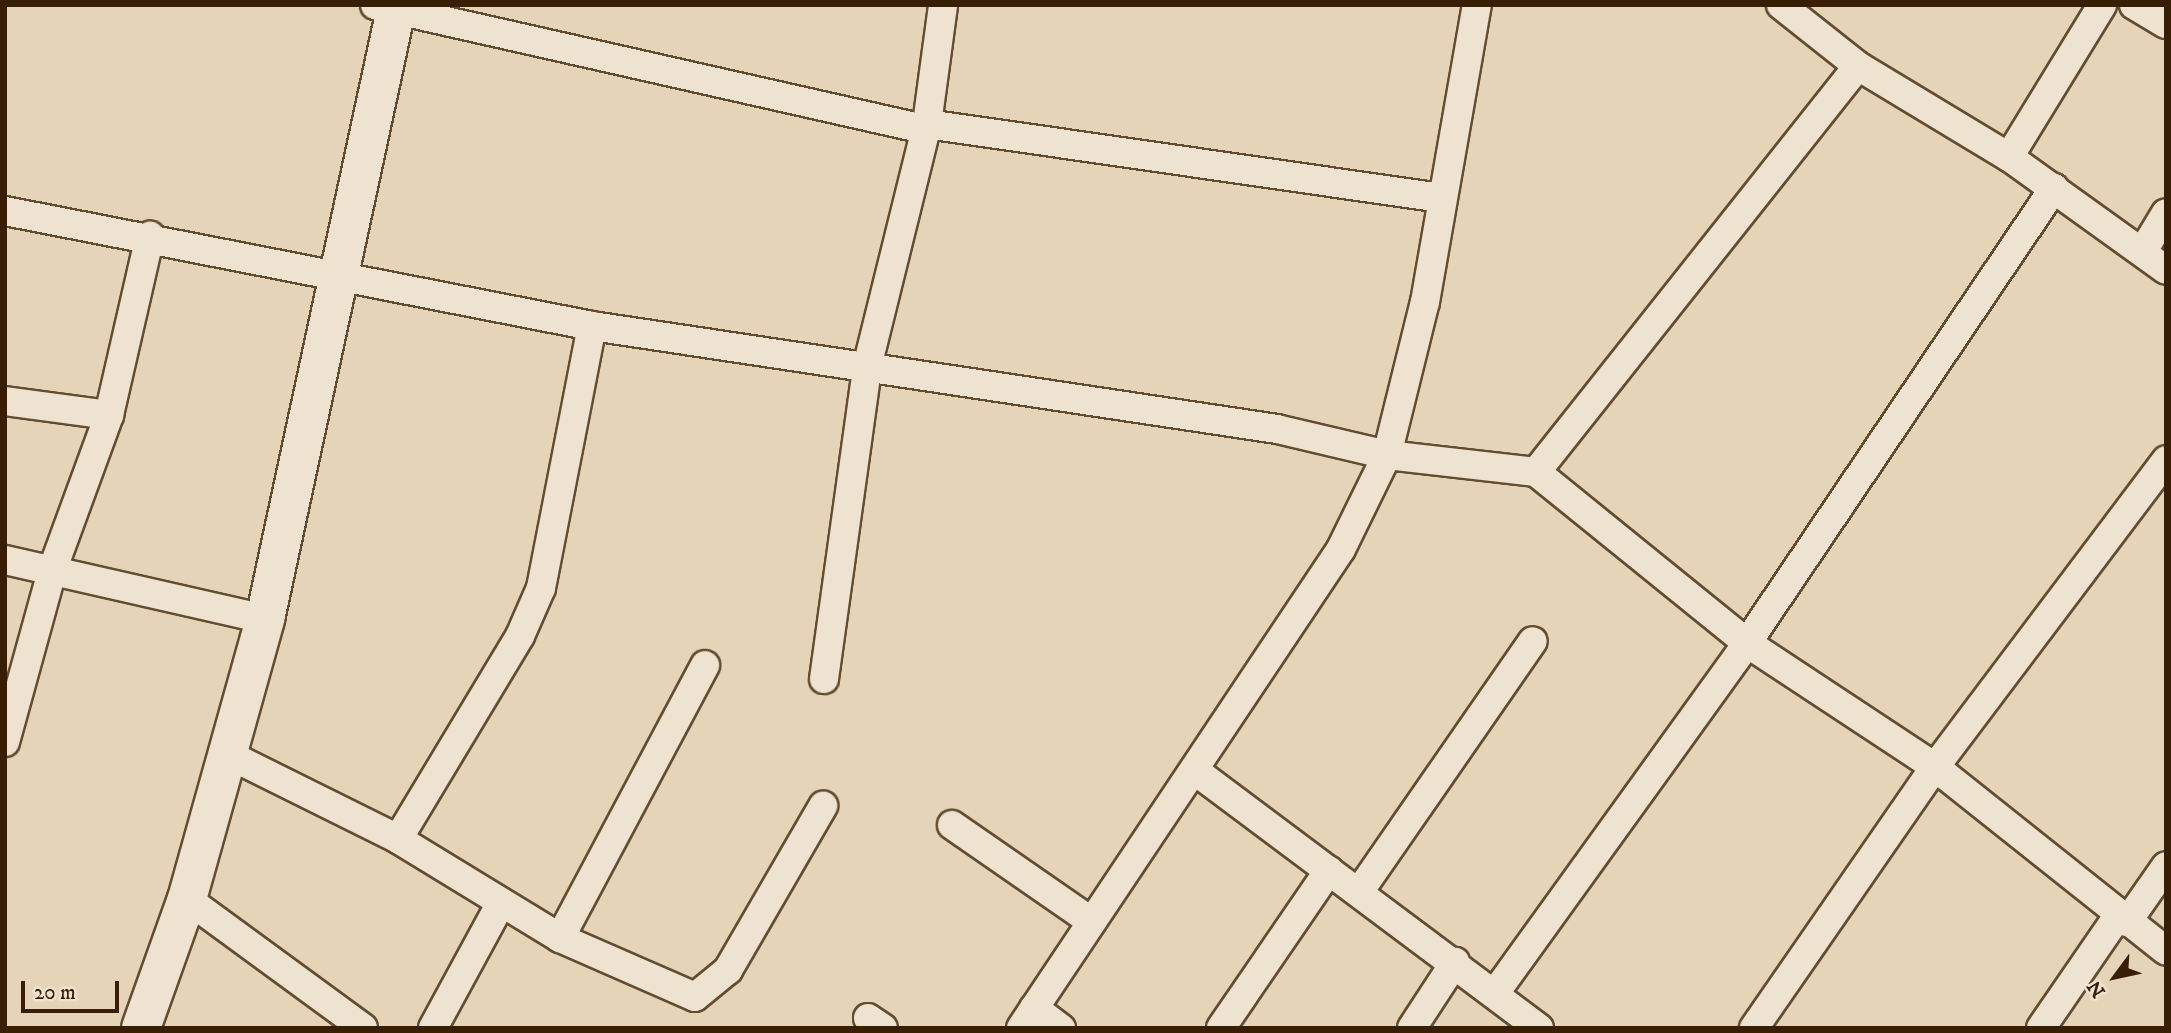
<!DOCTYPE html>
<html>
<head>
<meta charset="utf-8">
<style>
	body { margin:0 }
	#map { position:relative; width:2171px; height:1033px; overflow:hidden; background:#e5d4b7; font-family:"IM FELL DW Pica",serif }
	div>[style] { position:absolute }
	.roads { filter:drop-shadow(2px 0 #634c30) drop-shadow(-2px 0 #634c30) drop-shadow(0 2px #634c30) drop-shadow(0 -2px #634c30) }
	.minor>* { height:28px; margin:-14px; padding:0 14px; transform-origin:14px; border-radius:14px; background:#eee3d0 }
	.secondary>* { height:38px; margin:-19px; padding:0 19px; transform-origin:19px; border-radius:19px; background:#eee3d0 }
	span { translate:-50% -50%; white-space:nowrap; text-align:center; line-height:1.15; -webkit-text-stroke:7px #eee3d0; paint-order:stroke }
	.frame { position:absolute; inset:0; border:7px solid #381e03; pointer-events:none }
	.north { position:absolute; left:2080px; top:942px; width:70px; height:70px; -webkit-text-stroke:5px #eee3d0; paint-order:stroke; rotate:237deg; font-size:19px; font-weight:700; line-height:28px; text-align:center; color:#381e03 }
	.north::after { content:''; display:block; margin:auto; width:24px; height:32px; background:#381e03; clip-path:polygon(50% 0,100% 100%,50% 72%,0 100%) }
	.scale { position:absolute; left:21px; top:981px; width:98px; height:32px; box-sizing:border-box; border:4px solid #381e03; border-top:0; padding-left:9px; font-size:21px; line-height:24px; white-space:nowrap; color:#381e03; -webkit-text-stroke:5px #eee3d0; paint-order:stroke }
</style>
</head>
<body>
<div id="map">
	<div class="roads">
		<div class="minor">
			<i style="left:375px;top:5px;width:563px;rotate:12.73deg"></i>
			<i style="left:1781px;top:5px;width:98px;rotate:38.4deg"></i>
			<i style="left:1858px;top:66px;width:176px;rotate:31.1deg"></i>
			<i style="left:2009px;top:157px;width:193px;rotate:35.7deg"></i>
			<i style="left:2134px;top:5px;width:37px;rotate:31deg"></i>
			<i style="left:927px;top:124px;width:519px;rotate:8.19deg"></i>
			<i style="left:2009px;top:157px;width:178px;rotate:-58.5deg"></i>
			<i style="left:5px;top:211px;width:598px;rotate:11.08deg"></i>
			<i style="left:592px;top:326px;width:693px;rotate:8.55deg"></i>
			<i style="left:1277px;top:429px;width:113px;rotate:13.3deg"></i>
			<i style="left:1387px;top:455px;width:150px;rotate:6.5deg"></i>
			<i style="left:1536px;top:472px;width:272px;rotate:39deg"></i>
			<i style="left:1747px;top:643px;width:225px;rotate:33.4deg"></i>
			<i style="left:1935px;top:767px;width:295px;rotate:38.5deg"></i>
			<i style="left:2143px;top:251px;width:44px;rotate:-58.8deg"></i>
			<i style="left:5px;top:401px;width:105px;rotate:7.7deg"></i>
			<i style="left:1536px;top:472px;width:518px;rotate:-51.58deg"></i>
			<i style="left:5px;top:560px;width:267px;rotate:12.8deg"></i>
			<i style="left:824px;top:679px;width:319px;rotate:-82.1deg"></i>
			<i style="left:868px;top:363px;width:246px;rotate:-76.1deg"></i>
			<i style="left:927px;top:124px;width:120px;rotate:-82.3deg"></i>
			<i style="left:5px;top:742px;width:177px;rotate:-74.6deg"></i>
			<i style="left:52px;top:571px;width:166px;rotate:-69.9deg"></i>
			<i style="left:109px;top:415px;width:184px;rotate:-77.1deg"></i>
			<i style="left:229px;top:755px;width:189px;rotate:26.4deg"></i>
			<i style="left:398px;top:839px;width:190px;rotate:31.4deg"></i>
			<i style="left:560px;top:938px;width:147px;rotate:23.6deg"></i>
			<i style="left:695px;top:997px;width:43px;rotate:-39.3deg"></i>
			<i style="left:728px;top:970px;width:190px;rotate:-59.9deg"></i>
			<i style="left:1194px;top:770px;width:431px;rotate:36.8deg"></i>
			<i style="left:952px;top:825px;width:170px;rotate:34.7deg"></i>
			<i style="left:398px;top:839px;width:237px;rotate:-59deg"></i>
			<i style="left:520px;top:636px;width:52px;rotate:-66.4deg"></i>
			<i style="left:541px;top:588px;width:267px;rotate:-79deg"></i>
			<i style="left:1359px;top:892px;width:305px;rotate:-55.3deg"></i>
			<i style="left:187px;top:899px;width:218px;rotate:36.2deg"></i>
			<i style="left:2127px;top:922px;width:68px;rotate:-55.1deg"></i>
			<i style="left:560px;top:938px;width:309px;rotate:-62deg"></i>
			<i style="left:1495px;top:993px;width:431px;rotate:-54.2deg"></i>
			<i style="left:1747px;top:643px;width:549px;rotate:-55.99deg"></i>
			<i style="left:1034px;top:1008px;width:34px;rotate:37deg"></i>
			<i style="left:868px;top:1018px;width:18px;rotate:34deg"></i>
			<i style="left:433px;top:1028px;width:142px;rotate:-61.5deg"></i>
			<i style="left:1021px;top:1028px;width:576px;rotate:-56.25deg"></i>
			<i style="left:1341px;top:549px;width:105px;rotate:-63.9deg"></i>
			<i style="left:1387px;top:455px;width:158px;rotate:-76.1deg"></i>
			<i style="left:1425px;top:302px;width:302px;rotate:-80.1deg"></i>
			<i style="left:1221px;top:1028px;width:191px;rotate:-55.6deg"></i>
			<i style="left:1412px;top:1028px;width:79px;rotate:-56.9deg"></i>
			<i style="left:1754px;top:1028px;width:318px;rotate:-55.3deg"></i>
			<i style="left:1935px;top:767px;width:384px;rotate:-53deg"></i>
			<i style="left:2041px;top:1028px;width:136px;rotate:-55.5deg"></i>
		</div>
		<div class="secondary">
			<i style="left:141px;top:1028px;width:137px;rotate:-70.4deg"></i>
			<i style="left:187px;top:899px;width:291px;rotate:-74.4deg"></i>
			<i style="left:265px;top:619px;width:628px;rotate:-77.87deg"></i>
		</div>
	</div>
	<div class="frame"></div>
	<div class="north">N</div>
	<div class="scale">20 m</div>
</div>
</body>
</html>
